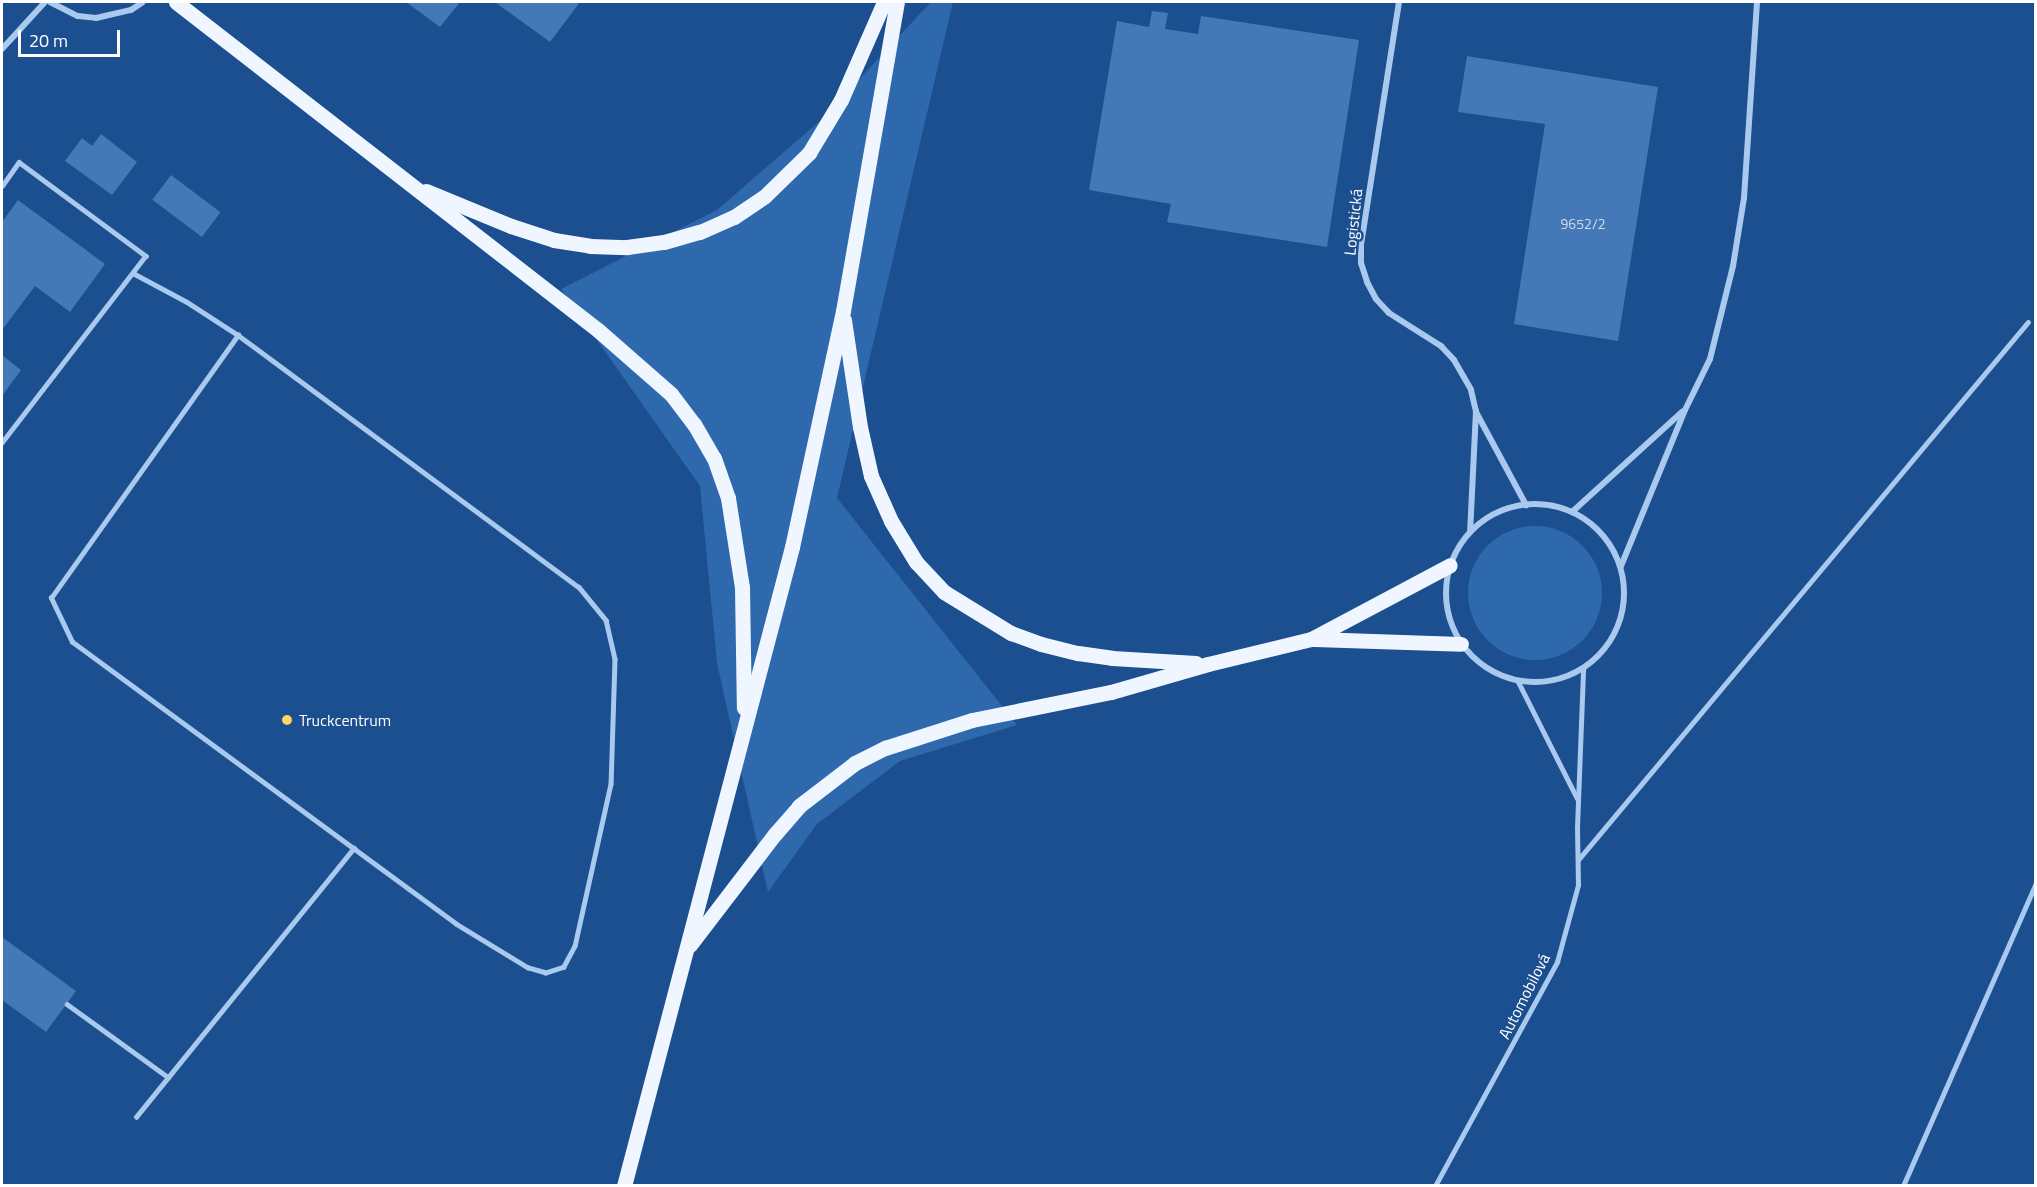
<!DOCTYPE html>
<html>
<head>
<meta charset="utf-8">
<style>
	body { margin:0 }
	#map { position:relative; width:2037px; height:1187px; overflow:hidden; background:#1b4f8f; font-family:"Titillium Web",sans-serif }
	div>[style] { position:absolute }
	.green>* { inset:0; background:#2e69ad }
	.round { border-radius:50% }
	.building>* { inset:0; background:#4478b7; transform-origin:0 0 }
	.lane>* { height:4.5px; margin:-2.25px; padding:0 2.25px; transform-origin:2.25px; border-radius:2.25px; background:#a9c9ee }
	.street>* { height:6px; margin:-3px; padding:0 3px; transform-origin:3px; border-radius:3px; background:#a9c9ee }
	.street>.ring { margin:-3px; padding:0; box-sizing:content-box; background:none; border:6px solid #a9c9ee; border-radius:50% }
	.primary>* { height:15px; margin:-7.5px; padding:0 7.5px; transform-origin:7.5px; border-radius:7.5px; background:#f0f6ff }
	.dots>* { width:16px; height:16px; translate:-50% -50%; box-sizing:border-box; border:3px solid #1b4f8f; border-radius:50% }
	span { translate:-50% -50%; white-space:nowrap; text-align:center; line-height:1.15; -webkit-text-stroke:5px #1b4f8f; paint-order:stroke }
	.number-label { font-size:14px; color:#d0dded }
	.number-label span { -webkit-text-stroke-width:0 }
	.street-label { font-size:16px; color:#fff }
	.poi-label { font-size:16px; color:#fff }
	.left { translate:0 -50%; text-align:left }
	.frame { position:absolute; inset:0; border:3px solid #fff; pointer-events:none }
	.scale { position:absolute; left:18px; top:30px; width:102px; height:27px; box-sizing:border-box; border:3px solid #fff; border-top:0; padding-left:8px; font-size:18px; line-height:21px; white-space:nowrap; color:#fff; -webkit-text-stroke:4px #1b4f8f; paint-order:stroke }
</style>
</head>
<body>
<div id="map">
	<div class="green">
		<i style="clip-path:polygon(931px 2px,953px 2px,837px 498px,1017px 725px,900px 761px,817px 824px,768px 892px,717px 663px,700px 486px,561px 289px,717px 210px,822px 119px)"></i>
		<i class="round" style="left:1468px;top:526px;width:134px;height:134px"></i>
	</div>
	<div class="building">
		<i style="clip-path:polygon(406px 2px,460px 2px,440px 27px)"></i>
		<i style="clip-path:polygon(495px 2px,580px 2px,550px 42px)"></i>
		<i style="clip-path:polygon(1152px 11px,1168px 13px,1165px 29px,1198px 34px,1201px 16px,1359px 40px,1327px 247px,1167px 222px,1171px 204px,1089px 190px,1117px 21px,1149px 27px)"></i>
		<i style="clip-path:polygon(1467px 56px,1658px 87px,1618px 341px,1514px 324px,1545px 124px,1458px 112px)"></i>
		<i style="clip-path:polygon(101px 134px,137px 162px,112px 195px,65px 161px,82px 138px,92px 146px)"></i>
		<i style="left:171px;top:175px;width:62px;height:31px;rotate:37deg"></i>
		<i style="clip-path:polygon(18px 200px,105px 264px,70px 312px,35px 286px,2px 330px,2px 222px)"></i>
		<i style="clip-path:polygon(2px 355px,21px 370px,2px 396px)"></i>
		<i style="clip-path:polygon(2px 937px,76px 991px,46px 1032px,2px 1000px)"></i>
	</div>
	<div class="lane">
		<i style="left:2px;top:186px;width:29px;rotate:-55deg"></i>
		<i style="left:19px;top:162px;width:158px;rotate:36.5deg"></i>
		<i style="left:146px;top:256px;width:236px;rotate:127.6deg"></i>
		<i style="left:133px;top:273px;width:61px;rotate:28.2deg"></i>
		<i style="left:187px;top:302px;width:61px;rotate:32.9deg"></i>
		<i style="left:238px;top:335px;width:424px;rotate:36.5deg"></i>
		<i style="left:579px;top:587px;width:43px;rotate:50.7deg"></i>
		<i style="left:606px;top:620px;width:40px;rotate:77deg"></i>
		<i style="left:615px;top:659px;width:125px;rotate:91.8deg"></i>
		<i style="left:611px;top:784px;width:166px;rotate:102.5deg"></i>
		<i style="left:575px;top:946px;width:24px;rotate:118deg"></i>
		<i style="left:564px;top:967px;width:19px;rotate:162deg"></i>
		<i style="left:546px;top:973px;width:19px;rotate:-164deg"></i>
		<i style="left:528px;top:968px;width:84px;rotate:-148.6deg"></i>
		<i style="left:456px;top:924px;width:476px;rotate:-143.7deg"></i>
		<i style="left:72px;top:642px;width:49px;rotate:-115.5deg"></i>
		<i style="left:51px;top:598px;width:323px;rotate:-54.6deg"></i>
		<i style="left:1518px;top:681px;width:131px;rotate:63.2deg"></i>
		<i style="left:1578px;top:860px;width:701px;rotate:-50.09deg"></i>
		<i style="left:67px;top:1004px;width:125px;rotate:35.9deg"></i>
		<i style="left:136px;top:1117px;width:346px;rotate:-51deg"></i>
		<i style="left:1435px;top:1186px;width:255px;rotate:-61.4deg"></i>
		<i style="left:1557px;top:962px;width:80px;rotate:-74.7deg"></i>
		<i style="left:1578px;top:885px;width:57px;rotate:-91deg"></i>
		<i style="left:1577px;top:828px;width:159px;rotate:-87.8deg"></i>
		<i style="left:1903px;top:1186px;width:331px;rotate:-66.3deg"></i>
	</div>
	<div class="street">
		<i style="left:50px;top:2px;width:31px;rotate:27deg"></i>
		<i style="left:78px;top:16px;width:18px;rotate:6deg"></i>
		<i style="left:96px;top:18px;width:36px;rotate:-13deg"></i>
		<i style="left:131px;top:10px;width:14px;rotate:-34deg"></i>
		<i style="left:1399px;top:2px;width:245px;rotate:98.9deg"></i>
		<i style="left:1361px;top:244px;width:19px;rotate:90deg"></i>
		<i style="left:1361px;top:263px;width:20px;rotate:72deg"></i>
		<i style="left:1367px;top:282px;width:19px;rotate:62deg"></i>
		<i style="left:1376px;top:299px;width:19px;rotate:47deg"></i>
		<i style="left:1389px;top:313px;width:62px;rotate:32.4deg"></i>
		<i style="left:1441px;top:346px;width:19px;rotate:47deg"></i>
		<i style="left:1454px;top:360px;width:34px;rotate:60deg"></i>
		<i style="left:1471px;top:390px;width:22px;rotate:77deg"></i>
		<i style="left:1476px;top:411px;width:121px;rotate:92.8deg"></i>
		<i style="left:2px;top:49px;width:64px;rotate:-47.5deg"></i>
		<i style="left:1476px;top:412px;width:106px;rotate:61.7deg"></i>
		<i class="ring" style="left:1446px;top:504px;width:172px;height:172px"></i>
		<i style="left:1572px;top:512px;width:149px;rotate:-42.3deg"></i>
		<i style="left:1621px;top:566px;width:169px;rotate:-67.7deg"></i>
		<i style="left:1685px;top:410px;width:57px;rotate:-63.9deg"></i>
		<i style="left:1710px;top:359px;width:96px;rotate:-76.1deg"></i>
		<i style="left:1733px;top:266px;width:69px;rotate:-80.8deg"></i>
		<i style="left:1744px;top:198px;width:196px;rotate:-86.2deg"></i>
	</div>
	<div class="primary">
		<i style="left:176px;top:2px;width:536px;rotate:37.87deg"></i>
		<i style="left:599px;top:331px;width:96px;rotate:41.2deg"></i>
		<i style="left:671px;top:394px;width:38px;rotate:53deg"></i>
		<i style="left:694px;top:424px;width:39px;rotate:60deg"></i>
		<i style="left:714px;top:458px;width:42px;rotate:70.7deg"></i>
		<i style="left:728px;top:498px;width:90px;rotate:81.1deg"></i>
		<i style="left:742px;top:587px;width:121px;rotate:89.1deg"></i>
		<i style="left:426px;top:191px;width:92px;rotate:22.4deg"></i>
		<i style="left:511px;top:226px;width:45px;rotate:18deg"></i>
		<i style="left:554px;top:240px;width:36px;rotate:9deg"></i>
		<i style="left:590px;top:246px;width:37px;rotate:2deg"></i>
		<i style="left:627px;top:247px;width:37px;rotate:-8deg"></i>
		<i style="left:664px;top:242px;width:37px;rotate:-16deg"></i>
		<i style="left:700px;top:232px;width:37px;rotate:-24deg"></i>
		<i style="left:734px;top:217px;width:37px;rotate:-34deg"></i>
		<i style="left:765px;top:196px;width:62px;rotate:-44.3deg"></i>
		<i style="left:809px;top:153px;width:62px;rotate:-58.9deg"></i>
		<i style="left:841px;top:100px;width:107px;rotate:-66.3deg"></i>
		<i style="left:844px;top:320px;width:108px;rotate:81.5deg"></i>
		<i style="left:860px;top:427px;width:50px;rotate:77.3deg"></i>
		<i style="left:871px;top:476px;width:49px;rotate:66deg"></i>
		<i style="left:891px;top:521px;width:48px;rotate:58.6deg"></i>
		<i style="left:916px;top:562px;width:41px;rotate:47deg"></i>
		<i style="left:944px;top:592px;width:79px;rotate:31.5deg"></i>
		<i style="left:1011px;top:633px;width:32px;rotate:20deg"></i>
		<i style="left:1041px;top:644px;width:38px;rotate:14deg"></i>
		<i style="left:1078px;top:653px;width:34px;rotate:8deg"></i>
		<i style="left:1112px;top:658px;width:84px;rotate:3.4deg"></i>
		<i style="left:1314px;top:639px;width:147px;rotate:1.9deg"></i>
		<i style="left:690px;top:945px;width:140px;rotate:-52.6deg"></i>
		<i style="left:775px;top:834px;width:37px;rotate:-49deg"></i>
		<i style="left:799px;top:806px;width:71px;rotate:-37.5deg"></i>
		<i style="left:855px;top:763px;width:34px;rotate:-27deg"></i>
		<i style="left:885px;top:748px;width:91px;rotate:-17.8deg"></i>
		<i style="left:972px;top:720px;width:142px;rotate:-11.4deg"></i>
		<i style="left:1111px;top:692px;width:101px;rotate:-16.1deg"></i>
		<i style="left:1208px;top:664px;width:106px;rotate:-13.6deg"></i>
		<i style="left:1311px;top:639px;width:157px;rotate:-28deg"></i>
		<i style="left:624px;top:1186px;width:661px;rotate:-75.27deg"></i>
		<i style="left:792px;top:547px;width:241px;rotate:-77.8deg"></i>
		<i style="left:843px;top:311px;width:314px;rotate:-80.1deg"></i>
	</div>
	<div class="dots">
		<i style="left:287px;top:720px;background:#ffd166"></i>
	</div>
	<div class="number-label">
		<span style="left:1583px;top:224px">9652/2</span>
	</div>
	<div class="street-label">
		<span style="left:1353px;top:222px;rotate:-84deg">Logistická</span>
		<span style="left:1524px;top:996px;rotate:-63deg">Automobilová</span>
	</div>
	<div class="poi-label">
		<span class="left" style="left:299px;top:720px">Truckcentrum</span>
	</div>
	<div class="frame"></div>
	<div class="scale">20 m</div>
</div>
</body>
</html>
